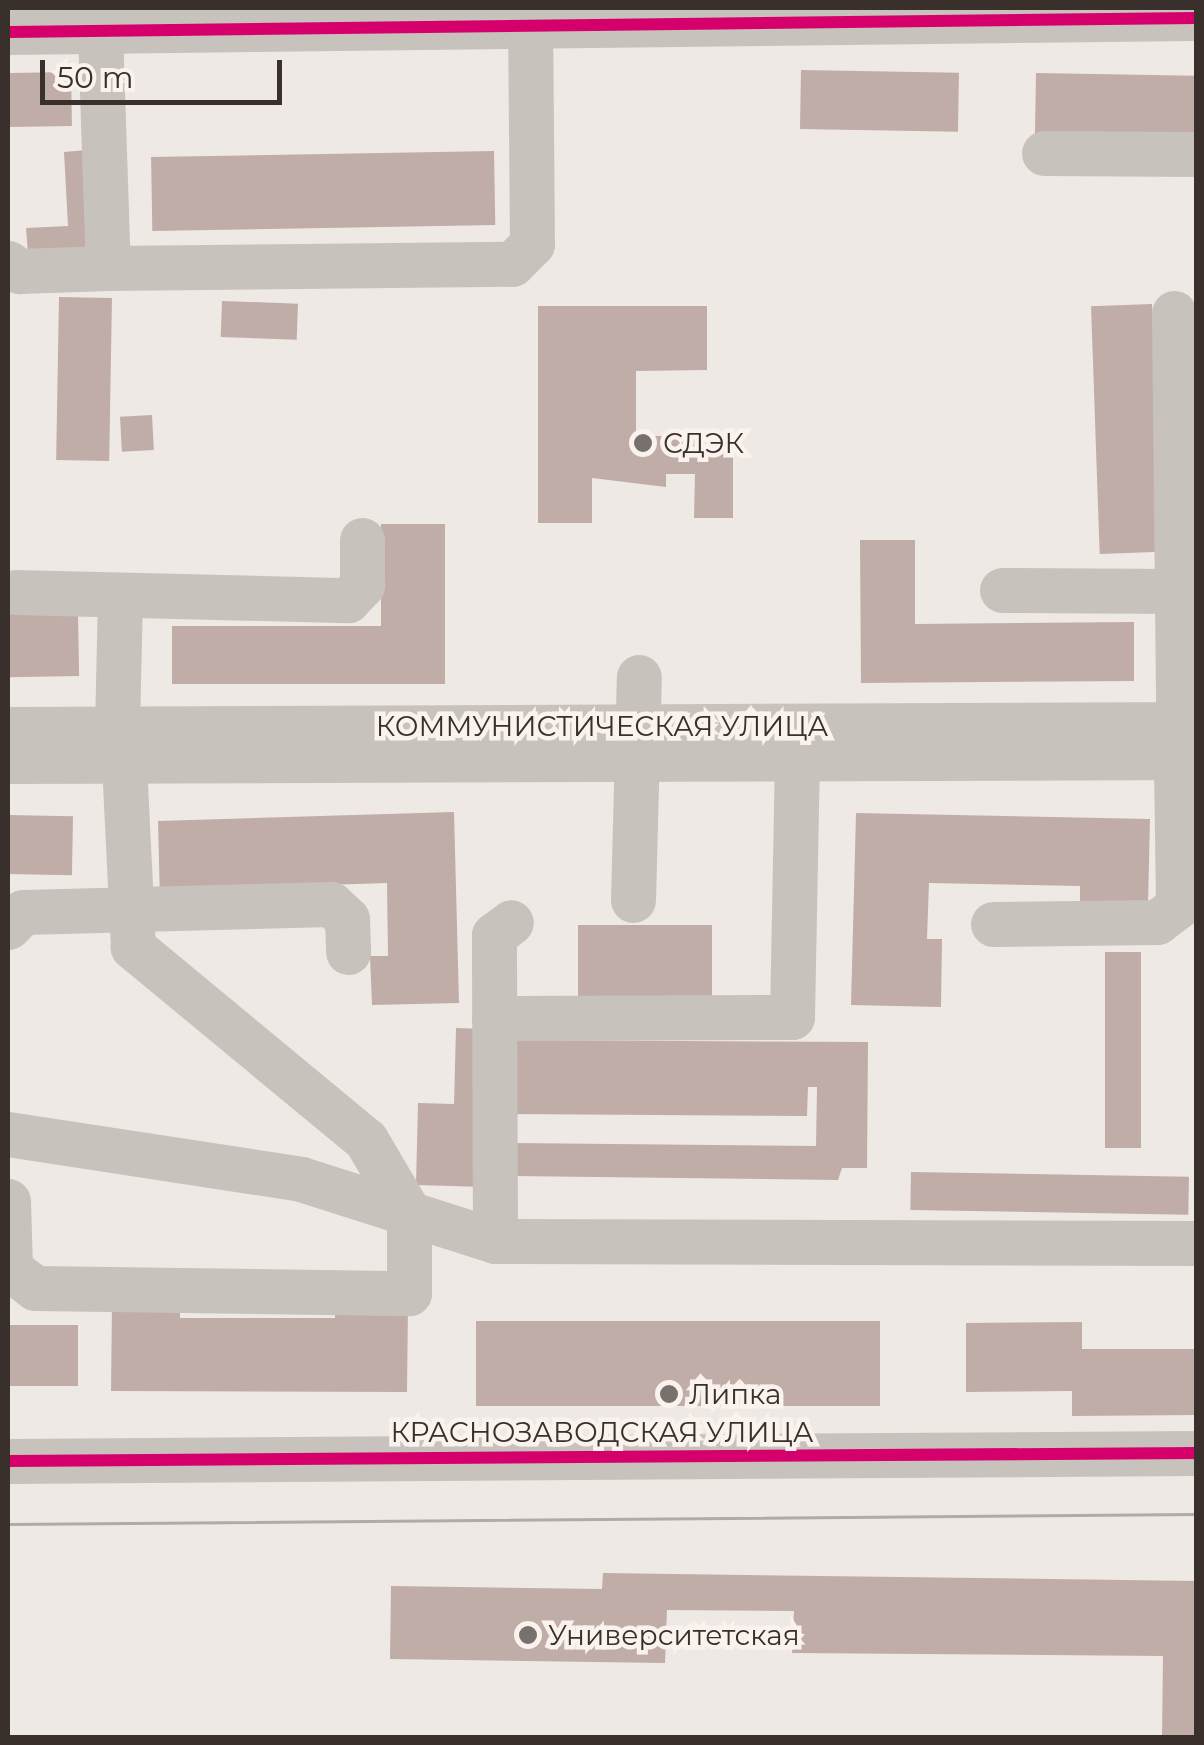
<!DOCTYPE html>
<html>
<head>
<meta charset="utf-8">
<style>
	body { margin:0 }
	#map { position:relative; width:1204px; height:1745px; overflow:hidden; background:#eee9e5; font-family:Montserrat,sans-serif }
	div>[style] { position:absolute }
	.building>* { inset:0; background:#c1ada7; transform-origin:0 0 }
	.minor>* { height:45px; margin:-22.5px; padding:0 22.5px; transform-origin:22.5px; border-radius:22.5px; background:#c8c2bd }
	.tram>* { height:2.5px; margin:-1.25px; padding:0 1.25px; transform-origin:1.25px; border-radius:1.25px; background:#b0aba7 }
	.cycleway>* { height:12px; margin:-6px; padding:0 6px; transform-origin:6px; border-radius:6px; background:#d6006c }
	.dots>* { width:28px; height:28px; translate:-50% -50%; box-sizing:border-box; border:5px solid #faf3ed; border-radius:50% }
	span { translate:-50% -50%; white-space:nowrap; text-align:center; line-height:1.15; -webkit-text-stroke:9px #faf3ed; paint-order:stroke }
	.poi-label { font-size:28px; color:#392f2b }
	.left { translate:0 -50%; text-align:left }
	.street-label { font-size:28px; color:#392f2b }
	.frame { position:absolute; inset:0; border:10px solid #392f2b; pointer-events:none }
	.scale { position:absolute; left:40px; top:60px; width:242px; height:45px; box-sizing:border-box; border:5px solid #392f2b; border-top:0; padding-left:12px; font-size:30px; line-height:35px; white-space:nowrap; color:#392f2b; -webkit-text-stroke:8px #faf3ed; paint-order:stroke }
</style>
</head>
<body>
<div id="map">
	<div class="building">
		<i style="left:801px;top:70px;width:158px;height:59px;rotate:1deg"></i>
		<i style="left:71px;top:72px;width:54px;height:63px;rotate:89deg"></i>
		<i style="left:1036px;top:73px;width:160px;height:67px;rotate:1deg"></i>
		<i style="clip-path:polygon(87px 150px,92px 250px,28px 254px,26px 228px,68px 226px,64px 152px)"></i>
		<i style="left:494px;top:151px;width:74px;height:343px;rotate:89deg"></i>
		<i style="left:59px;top:297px;width:53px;height:163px;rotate:1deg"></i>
		<i style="left:222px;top:301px;width:76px;height:36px;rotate:2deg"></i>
		<i style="left:1152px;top:304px;width:248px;height:61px;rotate:88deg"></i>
		<i style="clip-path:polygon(538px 306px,707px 306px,707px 370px,636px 371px,636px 436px,733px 436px,733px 518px,694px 518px,695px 474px,666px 474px,666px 487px,592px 478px,592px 523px,538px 523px)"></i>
		<i style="left:152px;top:415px;width:35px;height:32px;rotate:87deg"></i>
		<i style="clip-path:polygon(381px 524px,445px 524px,445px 684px,172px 684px,172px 626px,381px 626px)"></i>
		<i style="clip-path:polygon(860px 540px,915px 540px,915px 624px,1134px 622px,1134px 681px,861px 683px)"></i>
		<i style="left:78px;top:612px;width:64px;height:70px;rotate:89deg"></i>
		<i style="clip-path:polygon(454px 812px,459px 1003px,372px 1005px,370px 956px,388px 956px,387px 883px,233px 888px,160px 902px,158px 821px)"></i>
		<i style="clip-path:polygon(856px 813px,1150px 819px,1148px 904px,1080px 903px,1080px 886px,929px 883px,927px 939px,942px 939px,941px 1007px,851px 1005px)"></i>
		<i style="left:8px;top:815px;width:65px;height:59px;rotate:1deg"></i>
		<i style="left:578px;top:925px;width:134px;height:79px"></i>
		<i style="left:1105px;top:952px;width:36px;height:196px"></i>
		<i style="clip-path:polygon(456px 1028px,488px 1029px,484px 1187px,416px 1185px,418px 1103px,454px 1104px)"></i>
		<i style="clip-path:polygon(502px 1040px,868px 1042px,867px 1168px,842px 1168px,838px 1180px,512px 1176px,513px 1143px,816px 1146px,817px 1087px,808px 1087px,807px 1116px,501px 1114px)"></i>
		<i style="left:911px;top:1172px;width:278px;height:38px;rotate:1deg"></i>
		<i style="clip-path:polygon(112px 1303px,180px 1303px,180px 1318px,335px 1318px,335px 1304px,408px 1304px,407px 1392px,111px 1391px)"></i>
		<i style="left:880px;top:1321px;width:85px;height:404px;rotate:90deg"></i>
		<i style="clip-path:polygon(1082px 1322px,1082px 1349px,1196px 1349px,1196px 1415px,1072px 1416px,1072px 1391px,966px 1392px,966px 1323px)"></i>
		<i style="left:78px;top:1325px;width:61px;height:70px;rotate:90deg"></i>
		<i style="clip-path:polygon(603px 1573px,1196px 1581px,1196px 1738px,1162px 1738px,1163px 1656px,792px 1653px,794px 1611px,667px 1610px,665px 1663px,390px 1659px,391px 1586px,602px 1589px)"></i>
	</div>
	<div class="minor">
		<i style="left:100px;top:31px;width:237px;rotate:88.1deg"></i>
		<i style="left:108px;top:268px;width:404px;rotate:-0.6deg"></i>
		<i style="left:512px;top:264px;width:28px;rotate:-45deg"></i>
		<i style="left:532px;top:244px;width:218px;rotate:-90.5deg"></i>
		<i style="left:8px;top:32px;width:1188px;rotate:-0.68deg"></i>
		<i style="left:1044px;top:153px;width:152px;rotate:0.4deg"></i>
		<i style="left:8px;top:263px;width:14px;rotate:36deg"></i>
		<i style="left:19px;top:271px;width:89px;rotate:-1.9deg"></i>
		<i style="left:1174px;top:313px;width:411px;rotate:89.4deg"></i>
		<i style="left:1002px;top:590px;width:174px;rotate:0.3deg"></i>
		<i style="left:15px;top:592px;width:333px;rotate:1.4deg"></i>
		<i style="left:348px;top:600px;width:21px;rotate:-47deg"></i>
		<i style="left:362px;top:585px;width:45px;rotate:-90deg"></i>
		<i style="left:117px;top:728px;width:133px;rotate:-88.7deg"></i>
		<i style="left:8px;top:729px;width:1188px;rotate:-0.24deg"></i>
		<i style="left:8px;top:761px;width:1188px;rotate:-0.19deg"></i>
		<i style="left:633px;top:900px;width:223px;rotate:-88.5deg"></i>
		<i style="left:993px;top:924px;width:164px;rotate:-0.7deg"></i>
		<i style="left:1157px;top:922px;width:26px;rotate:-37deg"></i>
		<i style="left:1178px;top:906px;width:148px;rotate:-90.8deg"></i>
		<i style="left:8px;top:927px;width:21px;rotate:-45deg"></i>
		<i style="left:23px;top:912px;width:308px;rotate:-1.5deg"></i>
		<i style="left:331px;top:904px;width:22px;rotate:43deg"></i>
		<i style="left:347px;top:919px;width:33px;rotate:88deg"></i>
		<i style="left:494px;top:1018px;width:298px;rotate:-0.2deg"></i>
		<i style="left:792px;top:1017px;width:259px;rotate:-88.9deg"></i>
		<i style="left:8px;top:1134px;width:296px;rotate:8.7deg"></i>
		<i style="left:301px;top:1179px;width:204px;rotate:17.7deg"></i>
		<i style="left:495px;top:1241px;width:701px;rotate:0.16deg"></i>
		<i style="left:8px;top:1201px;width:68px;rotate:88.3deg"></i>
		<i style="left:10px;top:1269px;width:31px;rotate:37deg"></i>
		<i style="left:35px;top:1288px;width:374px;rotate:0.8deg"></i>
		<i style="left:409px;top:1293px;width:80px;rotate:-90deg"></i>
		<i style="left:409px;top:1213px;width:85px;rotate:-120.5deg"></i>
		<i style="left:366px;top:1140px;width:303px;rotate:-140.4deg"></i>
		<i style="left:133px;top:947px;width:187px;rotate:-92.8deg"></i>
		<i style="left:495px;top:1241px;width:306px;rotate:-90.2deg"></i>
		<i style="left:494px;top:935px;width:21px;rotate:-37deg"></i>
		<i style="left:8px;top:1461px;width:1188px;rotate:-0.39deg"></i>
	</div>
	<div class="tram">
		<i style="left:8px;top:1524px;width:1188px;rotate:-0.48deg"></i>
	</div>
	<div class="cycleway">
		<i style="left:8px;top:32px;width:1188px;rotate:-0.68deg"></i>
		<i style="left:8px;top:1461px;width:1188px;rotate:-0.39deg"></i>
	</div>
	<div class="dots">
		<i style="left:643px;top:443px;background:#78706c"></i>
		<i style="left:669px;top:1394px;background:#78706c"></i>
		<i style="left:528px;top:1635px;background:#78706c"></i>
	</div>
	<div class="poi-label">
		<span class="left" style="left:663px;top:443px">СДЭК</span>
		<span class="left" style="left:689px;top:1394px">Липка</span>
		<span class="left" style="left:548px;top:1635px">Университетская</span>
	</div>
	<div class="street-label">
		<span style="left:602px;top:726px">КОММУНИСТИЧЕСКАЯ УЛИЦА</span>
		<span style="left:602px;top:1432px">КРАСНОЗАВОДСКАЯ УЛИЦА</span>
	</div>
	<div class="frame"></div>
	<div class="scale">50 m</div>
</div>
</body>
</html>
